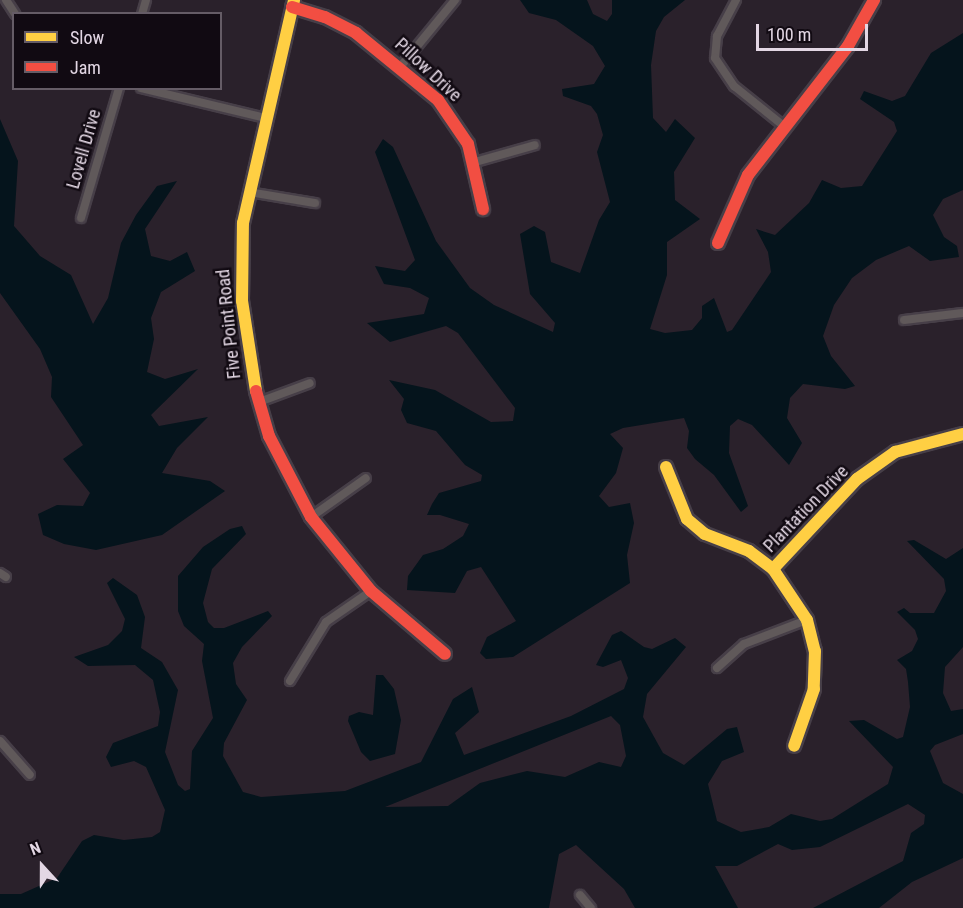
<!DOCTYPE html>
<html>
<head>
<meta charset="utf-8">
<style>
	body { margin:0 }
	#map { position:relative; width:963px; height:908px; overflow:hidden; background:#2a212b; font-family:"Roboto Condensed",sans-serif }
	div>[style] { position:absolute }
	.water>* { inset:0; background:#05141c }
	.roads { filter:drop-shadow(2px 0 #473f48) drop-shadow(-2px 0 #473f48) drop-shadow(0 2px #473f48) drop-shadow(0 -2px #473f48) }
	.street>* { height:8px; margin:-4px; padding:0 4px; transform-origin:4px; border-radius:4px; background:#60595a }
	.slow>* { height:12px; margin:-6px; padding:0 6px; transform-origin:6px; border-radius:6px; background:#ffcf43 }
	.jam>* { height:12px; margin:-6px; padding:0 6px; transform-origin:6px; border-radius:6px; background:#f24e42 }
	span { translate:-50% -50%; white-space:nowrap; text-align:center; line-height:1.15; -webkit-text-stroke:5px #110a12; paint-order:stroke }
	.street-label { font-size:18px; color:#e3d7e4 }
	.legend { position:absolute; left:12px; top:12px; width:210px; height:78px; box-sizing:border-box; background:#110a12; border:2px solid #655c66; margin:0; padding:8px 10px; list-style:none; font-size:18px; color:#e3d7e4 }
	.legend li { display:flex; align-items:center; gap:12px; height:30px }
	.legend b { width:30px; border:2px solid #655c66 }
	.north { position:absolute; left:12px; top:836px; width:60px; height:60px; -webkit-text-stroke:4px #110a12; paint-order:stroke; rotate:339deg; font-size:16px; font-weight:700; line-height:24px; text-align:center; color:#e3d7e4 }
	.north::after { content:''; display:block; margin:auto; width:21px; height:27px; background:#e3d7e4; clip-path:polygon(50% 0,100% 100%,50% 72%,0 100%) }
	.scale { position:absolute; left:756px; top:24px; width:112px; height:27px; box-sizing:border-box; border:3px solid #e3d7e4; border-top:0; padding-left:8px; font-size:18px; line-height:21px; white-space:nowrap; color:#e3d7e4; -webkit-text-stroke:4px #110a12; paint-order:stroke }
</style>
</head>
<body>
<div id="map">
	<div class="water">
		<i style="clip-path:polygon(520px 0,587px 0,593px 14px,607px 21px,612px 14px,612px 0,685px 0,664px 17px,656px 31px,651px 65px,653px 118px,666px 132px,675px 119px,695px 138px,674px 172px,675px 200px,700px 219px,667px 242px,667px 275px,650px 329px,665px 333px,692px 330px,702px 318px,702px 306px,714px 298px,727px 332px,732px 330px,771px 272px,768px 252px,756px 229px,775px 235px,809px 203px,822px 180px,841px 188px,862px 186px,897px 131px,894px 122px,860px 99px,864px 91px,892px 101px,905px 96px,931px 53px,963px 33px,963px 190px,943px 199px,933px 215px,944px 237px,957px 246px,959px 257px,930px 261px,909px 246px,876px 260px,852px 278px,834px 305px,823px 336px,831px 356px,855px 386px,845px 389px,803px 384px,790px 398px,787px 418px,802px 443px,789px 465px,752px 425px,738px 419px,730px 426px,729px 453px,748px 506px,741px 512px,714px 475px,695px 459px,687px 448px,689px 431px,684px 418px,623px 428px,610px 434px,623px 448px,616px 473px,599px 496px,609px 507px,630px 503px,634px 523px,627px 555px,630px 583px,513px 657px,486px 659px,480px 653px,487px 637px,516px 621px,481px 567px,467px 571px,455px 593px,407px 590px,408px 576px,423px 555px,443px 549px,463px 536px,469px 524px,440px 515px,427px 515px,432px 504px,439px 493px,481px 481px,482px 475px,465px 465px,436px 431px,407px 423px,401px 410px,404px 399px,389px 380px,435px 390px,491px 422px,513px 421px,515px 408px,458px 333px,446px 326px,390px 342px,367px 323px,424px 314px,429px 298px,410px 288px,384px 284px,375px 266px,405px 271px,415px 260px,375px 152px,383px 139px,393px 147px,436px 241px,470px 288px,494px 305px,553px 332px,555px 323px,530px 294px,520px 234px,534px 226px,545px 232px,551px 262px,580px 273px,599px 220px,610px 202px,597px 152px,603px 135px,597px 114px,591px 106px,563px 96px,562px 89px,594px 84px,605px 66px,593px 46px,556px 20px,529px 13px)"></i>
		<i style="clip-path:polygon(0 119px,18px 161px,14px 226px,40px 256px,71px 275px,93px 324px,108px 298px,121px 243px,136px 215px,157px 186px,177px 181px,145px 229px,151px 256px,170px 261px,187px 252px,195px 271px,161px 292px,151px 318px,154px 339px,147px 372px,165px 379px,198px 369px,151px 415px,159px 426px,208px 417px,177px 448px,162px 473px,210px 481px,225px 491px,162px 535px,96px 550px,64px 544px,43px 535px,38px 514px,57px 505px,83px 506px,90px 493px,63px 459px,83px 445px,51px 397px,52px 377px,40px 349px,0 293px)"></i>
		<i style="clip-path:polygon(evenodd,242px 526px,246px 534px,212px 569px,203px 603px,208px 622px,214px 628px,224px 628px,268px 611px,272px 616px,242px 647px,233px 663px,236px 684px,247px 700px,224px 743px,223px 756px,243px 792px,261px 797px,345px 791px,421px 762px,453px 699px,472px 687px,479px 712px,455px 733px,464px 755px,571px 716px,624px 689px,628px 678px,621px 660px,603px 667px,596px 665px,612px 635px,621px 631px,644px 647px,652px 649px,675px 638px,686px 647px,647px 694px,643px 717px,663px 753px,684px 765px,727px 729px,737px 727px,744px 752px,722px 761px,708px 784px,717px 821px,741px 832px,769px 827px,791px 814px,820px 821px,832px 819px,888px 784px,893px 767px,849px 721px,864px 720px,897px 739px,903px 737px,910px 707px,908px 682px,906px 669px,897px 660px,912px 651px,918px 639px,915px 630px,897px 612px,904px 608px,910px 613px,934px 613px,946px 591px,944px 579px,907px 541px,914px 540px,946px 559px,963px 548px,963px 647px,945px 667px,943px 693px,951px 711px,963px 709px,963px 734px,935px 745px,930px 751px,943px 783px,963px 794px,963px 858px,912px 882px,879px 908px,813px 908px,903px 861px,911px 833px,924px 824px,925px 815px,908px 804px,820px 847px,792px 850px,778px 844px,737px 866px,715px 866px,738px 908px,635px 908px,624px 889px,576px 845px,559px 854px,549px 908px,0 908px,0 894px,21px 894px,57px 878px,82px 841px,94px 835px,124px 840px,152px 837px,160px 832px,165px 810px,146px 767px,134px 761px,111px 767px,106px 757px,113px 743px,158px 726px,160px 712px,153px 680px,135px 665px,88px 666px,74px 657px,108px 645px,122px 631px,125px 619px,107px 583px,113px 578px,137px 595px,145px 617px,141px 648px,162px 662px,178px 690px,165px 752px,178px 785px,185px 791px,190px 789px,192px 751px,213px 718px,202px 661px,204px 644px,184px 626px,178px 611px,178px 576px,203px 547px,230px 529px,242px 526px,611px 716px,620px 725px,626px 756px,621px 767px,599px 762px,565px 777px,527px 771px,480px 783px,448px 806px,385px 807px,611px 716px)"></i>
		<i style="clip-path:polygon(376px 675px,383px 675px,394px 689px,401px 720px,395px 754px,370px 761px,361px 752px,348px 721px,349px 716px,359px 712px,373px 715px)"></i>
	</div>
	<div class="roads">
		<div class="street">
			<i style="left:6px;top:0;width:17px;rotate:57deg"></i>
			<i style="left:736px;top:0;width:41px;rotate:117.8deg"></i>
			<i style="left:717px;top:36px;width:22px;rotate:95deg"></i>
			<i style="left:715px;top:58px;width:34px;rotate:56deg"></i>
			<i style="left:734px;top:86px;width:64px;rotate:38.7deg"></i>
			<i style="left:142px;top:14px;width:15px;rotate:-74deg"></i>
			<i style="left:400px;top:67px;width:87px;rotate:-50.6deg"></i>
			<i style="left:141px;top:88px;width:129px;rotate:13.5deg"></i>
			<i style="left:475px;top:162px;width:62px;rotate:-15.8deg"></i>
			<i style="left:249px;top:192px;width:67px;rotate:9.5deg"></i>
			<i style="left:81px;top:218px;width:135px;rotate:-73.7deg"></i>
			<i style="left:904px;top:320px;width:59px;rotate:-6.8deg"></i>
			<i style="left:259px;top:402px;width:54px;rotate:-20.4deg"></i>
			<i style="left:311px;top:517px;width:67px;rotate:-35.3deg"></i>
			<i style="left:0;top:573px;width:7px;rotate:34deg"></i>
			<i style="left:717px;top:668px;width:36px;rotate:-42deg"></i>
			<i style="left:744px;top:644px;width:67px;rotate:-20.9deg"></i>
			<i style="left:290px;top:681px;width:69px;rotate:-58.6deg"></i>
			<i style="left:326px;top:622px;width:55px;rotate:-34.6deg"></i>
			<i style="left:0;top:741px;width:45px;rotate:48.6deg"></i>
			<i style="left:580px;top:895px;width:17px;rotate:50deg"></i>
		</div>
		<div class="slow">
			<i style="left:256px;top:391px;width:91px;rotate:-98.8deg"></i>
			<i style="left:242px;top:301px;width:78px;rotate:-89.3deg"></i>
			<i style="left:243px;top:223px;width:229px;rotate:-77.1deg"></i>
			<i style="left:666px;top:467px;width:56px;rotate:68deg"></i>
			<i style="left:687px;top:519px;width:23px;rotate:40deg"></i>
			<i style="left:705px;top:534px;width:47px;rotate:21.1deg"></i>
			<i style="left:749px;top:551px;width:30px;rotate:37deg"></i>
			<i style="left:773px;top:569px;width:61px;rotate:56.3deg"></i>
			<i style="left:807px;top:620px;width:32px;rotate:76deg"></i>
			<i style="left:815px;top:651px;width:38px;rotate:92deg"></i>
			<i style="left:814px;top:689px;width:60px;rotate:109.3deg"></i>
			<i style="left:773px;top:569px;width:123px;rotate:-47deg"></i>
			<i style="left:857px;top:479px;width:47px;rotate:-35.4deg"></i>
			<i style="left:895px;top:452px;width:70px;rotate:-14.8deg"></i>
		</div>
		<div class="jam">
			<i style="left:292px;top:7px;width:34px;rotate:17deg"></i>
			<i style="left:325px;top:17px;width:35px;rotate:27deg"></i>
			<i style="left:356px;top:33px;width:106px;rotate:39.3deg"></i>
			<i style="left:438px;top:100px;width:53px;rotate:55.7deg"></i>
			<i style="left:468px;top:144px;width:67px;rotate:77deg"></i>
			<i style="left:718px;top:243px;width:74px;rotate:-66.2deg"></i>
			<i style="left:748px;top:175px;width:163px;rotate:-52.2deg"></i>
			<i style="left:848px;top:46px;width:53px;rotate:-60.5deg"></i>
			<i style="left:256px;top:391px;width:47px;rotate:73.9deg"></i>
			<i style="left:269px;top:436px;width:91px;rotate:62.6deg"></i>
			<i style="left:311px;top:517px;width:95px;rotate:51deg"></i>
			<i style="left:371px;top:591px;width:97px;rotate:40.4deg"></i>
		</div>
	</div>
	<div class="street-label">
		<span style="left:428px;top:70px;rotate:43deg">Pillow Drive</span>
		<span style="left:84px;top:149px;rotate:-74deg">Lovell Drive</span>
		<span style="left:229px;top:324px;rotate:-96deg">Five Point Road</span>
		<span style="left:806px;top:509px;rotate:-46deg">Plantation Drive</span>
	</div>
	<ul class="legend">
	<li><b style="height:8px;background:#ffcf43"></b>Slow</li>
	<li><b style="height:8px;background:#f24e42"></b>Jam</li>
	</ul>
	<div class="north">N</div>
	<div class="scale">100 m</div>
</div>
</body>
</html>
